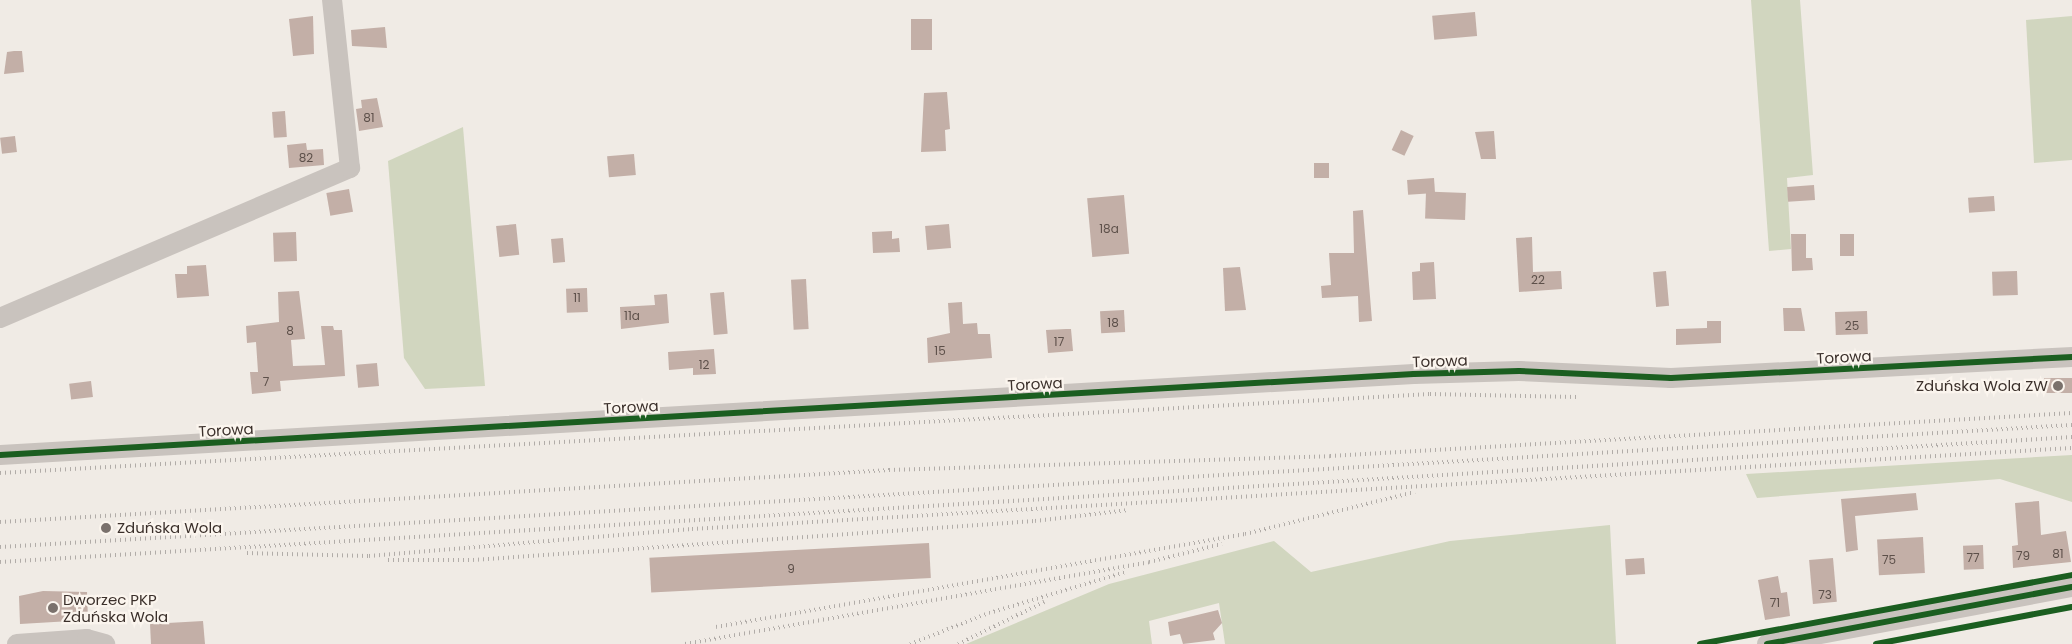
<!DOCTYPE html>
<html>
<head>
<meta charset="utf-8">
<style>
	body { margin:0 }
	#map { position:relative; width:2072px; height:644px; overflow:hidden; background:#f0ebe5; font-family:Poppins,sans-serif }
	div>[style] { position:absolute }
	.green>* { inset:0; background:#d1d6bf }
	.building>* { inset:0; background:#c3afa7; transform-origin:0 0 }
	.minor>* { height:20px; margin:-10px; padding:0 10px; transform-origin:10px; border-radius:10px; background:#c9c3be }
	.rail>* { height:4px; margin-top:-2px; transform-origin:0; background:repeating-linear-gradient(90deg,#b1aca8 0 1px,transparent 0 5px) }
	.cycleway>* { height:6px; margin:-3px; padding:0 3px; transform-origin:3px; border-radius:3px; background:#1b5e20 }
	.dots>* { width:14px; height:14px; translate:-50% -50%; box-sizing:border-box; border:2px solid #fbf5ee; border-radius:50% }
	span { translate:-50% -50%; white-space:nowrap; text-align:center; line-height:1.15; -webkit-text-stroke:4.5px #fbf5ee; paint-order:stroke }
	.number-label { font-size:12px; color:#5d504a }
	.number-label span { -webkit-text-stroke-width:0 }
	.street-label { font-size:15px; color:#3b302b }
	.poi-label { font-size:15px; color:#3b302b }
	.right { translate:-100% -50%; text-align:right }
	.left { translate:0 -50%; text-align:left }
</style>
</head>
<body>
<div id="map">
	<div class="green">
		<i style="clip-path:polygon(1751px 0,1800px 0,1813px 175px,1787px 178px,1791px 249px,1769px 251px)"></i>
		<i style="clip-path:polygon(2072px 16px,2072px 160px,2034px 163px,2026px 20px)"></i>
		<i style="clip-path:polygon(463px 127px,485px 386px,425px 389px,404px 358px,388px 161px)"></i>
		<i style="clip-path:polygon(2072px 455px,2072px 502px,2000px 479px,1757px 498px,1746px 474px)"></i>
		<i style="clip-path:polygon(1610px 525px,1616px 644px,1225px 644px,1219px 603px,1149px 621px,1152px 644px,966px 644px,1109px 584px,1274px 541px,1311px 572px,1450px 541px)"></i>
	</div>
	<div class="building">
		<i style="left:1475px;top:12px;width:24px;height:43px;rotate:85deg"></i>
		<i style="clip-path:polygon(313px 16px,314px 54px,293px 56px,289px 19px)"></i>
		<i style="left:911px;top:19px;width:21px;height:31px"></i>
		<i style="clip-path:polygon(385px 27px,387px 48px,352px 46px,351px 30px)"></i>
		<i style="clip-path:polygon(14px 51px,22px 51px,24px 72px,4px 74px,7px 52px)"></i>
		<i style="clip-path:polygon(947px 92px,950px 129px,945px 130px,946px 151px,921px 152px,924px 93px)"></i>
		<i style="clip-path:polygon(377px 98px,383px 127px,359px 131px,356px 109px,362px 108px,361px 100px)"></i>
		<i style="left:285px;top:111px;width:26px;height:13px;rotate:86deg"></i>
		<i style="left:1401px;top:130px;width:14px;height:22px;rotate:25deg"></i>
		<i style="clip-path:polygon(1494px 131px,1496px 159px,1481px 159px,1475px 132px)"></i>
		<i style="left:15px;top:136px;width:16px;height:15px;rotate:83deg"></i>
		<i style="clip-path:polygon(306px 143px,307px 150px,323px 149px,324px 165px,289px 168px,287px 145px)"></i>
		<i style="left:634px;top:154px;width:21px;height:27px;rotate:85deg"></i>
		<i style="left:1329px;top:163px;width:15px;height:15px;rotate:90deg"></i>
		<i style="left:1434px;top:178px;width:15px;height:27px;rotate:86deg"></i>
		<i style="left:1814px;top:185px;width:15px;height:27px;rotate:86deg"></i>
		<i style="left:349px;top:189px;width:23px;height:23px;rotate:80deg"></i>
		<i style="left:1466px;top:193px;width:27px;height:40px;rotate:92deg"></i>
		<i style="left:1124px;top:195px;width:59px;height:37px;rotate:85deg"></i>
		<i style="left:1994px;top:196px;width:15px;height:26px;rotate:86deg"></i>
		<i style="clip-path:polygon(1363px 210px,1372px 321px,1359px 322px,1358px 296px,1322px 298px,1321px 286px,1331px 285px,1329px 253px,1354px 253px,1353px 211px)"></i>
		<i style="left:516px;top:224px;width:31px;height:20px;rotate:84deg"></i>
		<i style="left:949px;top:224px;width:24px;height:24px;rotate:85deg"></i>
		<i style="clip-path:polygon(892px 231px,892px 239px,899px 238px,900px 252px,873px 253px,872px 232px)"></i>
		<i style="left:296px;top:232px;width:29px;height:23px;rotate:88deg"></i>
		<i style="clip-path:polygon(1791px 234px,1806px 234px,1806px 258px,1812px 258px,1813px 270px,1792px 271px)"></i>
		<i style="left:1840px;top:234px;width:14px;height:22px"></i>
		<i style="clip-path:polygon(1532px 237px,1533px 272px,1561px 271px,1562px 289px,1519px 292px,1516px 238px)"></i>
		<i style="left:563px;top:238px;width:24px;height:12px;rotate:85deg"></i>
		<i style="clip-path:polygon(1434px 262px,1436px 299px,1413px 300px,1412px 272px,1420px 271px,1420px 263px)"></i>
		<i style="clip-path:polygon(206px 265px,209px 296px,177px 298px,175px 274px,187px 274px,187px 266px)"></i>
		<i style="clip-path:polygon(1240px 267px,1246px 310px,1225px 311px,1223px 268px)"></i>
		<i style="left:1666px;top:271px;width:35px;height:13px;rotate:85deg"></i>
		<i style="left:2017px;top:271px;width:24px;height:25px;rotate:88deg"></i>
		<i style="left:806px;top:279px;width:50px;height:15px;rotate:87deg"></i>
		<i style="left:587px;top:288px;width:24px;height:21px;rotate:88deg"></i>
		<i style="clip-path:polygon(299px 291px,305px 339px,291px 340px,293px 366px,325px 365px,321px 326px,333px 326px,334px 330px,342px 330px,345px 376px,280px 381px,281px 391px,252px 394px,250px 372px,258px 372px,256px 342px,247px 343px,246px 326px,279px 322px,278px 292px)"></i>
		<i style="left:724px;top:292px;width:42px;height:14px;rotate:85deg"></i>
		<i style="clip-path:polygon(667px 294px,669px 323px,621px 329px,620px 307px,655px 305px,654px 295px)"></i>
		<i style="clip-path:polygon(962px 302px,963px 324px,977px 323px,978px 334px,990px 334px,992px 358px,928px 363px,927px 338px,950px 333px,948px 303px)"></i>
		<i style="clip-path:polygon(1783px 308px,1801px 308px,1805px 331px,1784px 331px)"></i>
		<i style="left:1124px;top:310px;width:22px;height:24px;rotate:87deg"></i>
		<i style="left:1867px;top:311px;width:23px;height:32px;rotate:88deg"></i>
		<i style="clip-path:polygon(1707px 321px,1721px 321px,1721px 343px,1676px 345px,1676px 329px,1707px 328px)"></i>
		<i style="clip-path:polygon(1066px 329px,1071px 329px,1073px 351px,1048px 353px,1046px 330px)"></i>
		<i style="clip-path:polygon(714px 349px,716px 374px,693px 375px,693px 368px,669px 370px,668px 352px)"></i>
		<i style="left:377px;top:363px;width:23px;height:21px;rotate:85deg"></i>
		<i style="left:2072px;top:378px;width:15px;height:28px;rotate:90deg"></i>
		<i style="left:91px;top:381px;width:16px;height:22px;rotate:83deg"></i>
		<i style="clip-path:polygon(1916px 493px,1918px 510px,1855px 516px,1858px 550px,1846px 552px,1841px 499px)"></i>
		<i style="clip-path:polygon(2039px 501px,2041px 535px,2066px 531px,2071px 562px,2013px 568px,2012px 546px,2018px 545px,2015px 503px)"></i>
		<i style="left:1923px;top:537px;width:36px;height:46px;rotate:87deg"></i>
		<i style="left:929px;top:543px;width:35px;height:280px;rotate:87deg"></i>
		<i style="left:1983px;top:545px;width:24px;height:20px;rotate:88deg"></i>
		<i style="left:1644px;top:558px;width:16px;height:19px;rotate:86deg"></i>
		<i style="left:1833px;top:558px;width:44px;height:24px;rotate:85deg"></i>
		<i style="clip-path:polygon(1778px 576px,1781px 593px,1787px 592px,1790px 616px,1765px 620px,1758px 580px)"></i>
		<i style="clip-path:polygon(43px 591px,87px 592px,88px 620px,20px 624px,19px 596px)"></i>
		<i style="clip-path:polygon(1218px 610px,1222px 623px,1213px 633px,1215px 640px,1183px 644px,1180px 634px,1170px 636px,1168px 622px)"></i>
		<i style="clip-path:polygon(203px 621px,205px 644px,151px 644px,150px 624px)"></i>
	</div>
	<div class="minor">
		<i style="left:0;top:318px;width:381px;rotate:-23.2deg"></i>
		<i style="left:350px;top:168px;width:169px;rotate:-96.1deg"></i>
		<i style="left:0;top:455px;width:1416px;rotate:-3.28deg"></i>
		<i style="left:1414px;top:374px;width:105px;rotate:-1.6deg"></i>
		<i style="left:1519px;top:371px;width:152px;rotate:2.6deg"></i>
		<i style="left:1671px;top:378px;width:402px;rotate:-3deg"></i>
		<i style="left:17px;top:644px;width:70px;rotate:-4.1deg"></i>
		<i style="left:87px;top:639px;width:19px;rotate:16deg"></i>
		<i style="left:1767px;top:644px;width:310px;rotate:-10.6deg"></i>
	</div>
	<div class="rail">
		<i style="left:0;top:473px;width:1432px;rotate:-3.16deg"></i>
		<i style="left:1430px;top:394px;width:148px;rotate:1.2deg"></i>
		<i style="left:0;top:522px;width:891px;rotate:-3.35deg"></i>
		<i style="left:889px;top:470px;width:441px;rotate:-1.8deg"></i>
		<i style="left:1330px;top:456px;width:743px;rotate:-3.32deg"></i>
		<i style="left:0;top:547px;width:2076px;rotate:-3.37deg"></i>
		<i style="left:247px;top:553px;width:122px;rotate:1.4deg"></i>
		<i style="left:369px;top:556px;width:324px;rotate:-4.8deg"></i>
		<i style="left:692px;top:529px;width:1382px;rotate:-3.36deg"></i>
		<i style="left:388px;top:560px;width:85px"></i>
		<i style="left:473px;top:560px;width:563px;rotate:-3.97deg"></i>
		<i style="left:1035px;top:521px;width:94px;rotate:-6.7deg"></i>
		<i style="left:0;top:562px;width:2076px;rotate:-3.45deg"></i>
		<i style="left:716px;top:627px;width:537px;rotate:-9.97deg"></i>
		<i style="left:1245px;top:534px;width:175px;rotate:-13.9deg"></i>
		<i style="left:685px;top:644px;width:471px;rotate:-10deg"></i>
		<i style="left:1149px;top:562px;width:75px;rotate:-13.9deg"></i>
		<i style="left:910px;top:644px;width:85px;rotate:-21.4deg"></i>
		<i style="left:989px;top:613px;width:143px;rotate:-16.7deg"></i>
		<i style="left:958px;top:644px;width:96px;rotate:-26deg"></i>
	</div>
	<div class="cycleway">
		<i style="left:0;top:455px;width:1416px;rotate:-3.28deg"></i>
		<i style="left:1414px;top:374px;width:105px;rotate:-1.6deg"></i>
		<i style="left:1519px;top:371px;width:152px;rotate:2.6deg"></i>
		<i style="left:1671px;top:378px;width:402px;rotate:-3deg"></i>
		<i style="left:1700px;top:644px;width:378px;rotate:-10.5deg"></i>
		<i style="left:1767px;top:644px;width:310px;rotate:-10.6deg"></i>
		<i style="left:1876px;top:644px;width:199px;rotate:-10.7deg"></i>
	</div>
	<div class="dots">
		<i style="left:2058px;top:386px;background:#7a716c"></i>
		<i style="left:106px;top:528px;background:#7a716c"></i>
		<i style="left:53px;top:608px;background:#7a716c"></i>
	</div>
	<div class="number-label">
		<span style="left:369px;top:118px">81</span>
		<span style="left:306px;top:158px">82</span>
		<span style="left:1109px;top:229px">18a</span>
		<span style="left:1538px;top:280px">22</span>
		<span style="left:577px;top:298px">11</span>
		<span style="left:632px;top:316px">11a</span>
		<span style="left:1113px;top:323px">18</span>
		<span style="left:1852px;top:326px">25</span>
		<span style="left:290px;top:331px">8</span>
		<span style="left:1059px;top:342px">17</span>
		<span style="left:940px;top:351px">15</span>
		<span style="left:704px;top:365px">12</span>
		<span style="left:266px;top:382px">7</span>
		<span style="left:2058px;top:554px">81</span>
		<span style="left:2023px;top:556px">79</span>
		<span style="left:1973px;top:558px">77</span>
		<span style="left:1889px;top:560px">75</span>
		<span style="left:791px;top:569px">9</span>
		<span style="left:1825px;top:595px">73</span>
		<span style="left:1775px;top:603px">71</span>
	</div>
	<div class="street-label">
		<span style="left:1844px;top:357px;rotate:-3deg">Torowa</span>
		<span style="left:1440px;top:361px;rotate:-2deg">Torowa</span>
		<span style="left:1035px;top:384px;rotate:-3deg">Torowa</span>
		<span style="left:631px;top:407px;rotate:-3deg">Torowa</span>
		<span style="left:226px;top:430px;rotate:-3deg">Torowa</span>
	</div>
	<div class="poi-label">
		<span class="right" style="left:2048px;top:386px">Zduńska Wola ZW</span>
		<span class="left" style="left:117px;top:528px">Zduńska Wola</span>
		<span class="left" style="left:63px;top:608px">Dworzec PKP<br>Zduńska Wola</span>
	</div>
</div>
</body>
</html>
